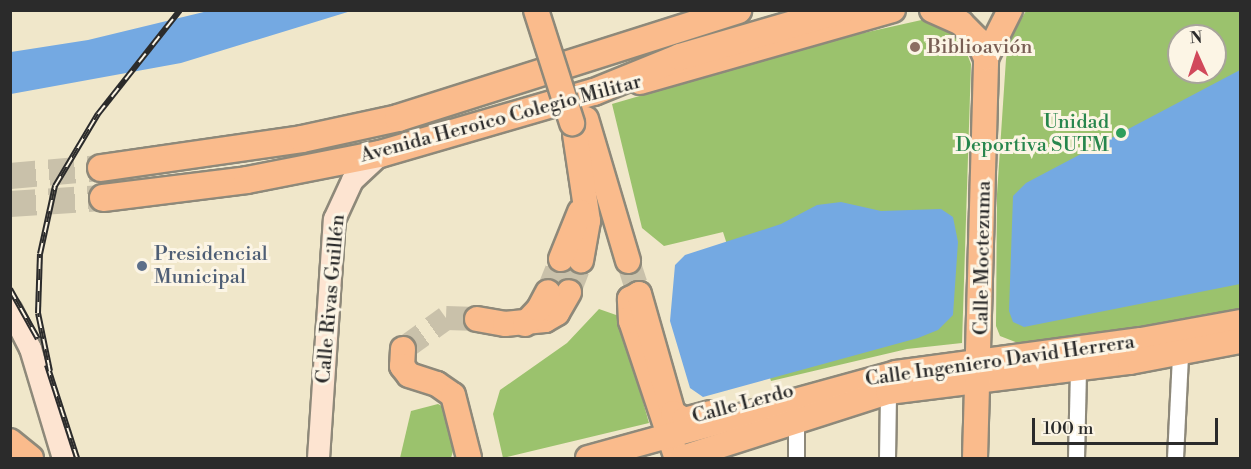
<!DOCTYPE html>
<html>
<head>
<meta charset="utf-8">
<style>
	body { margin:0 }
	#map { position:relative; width:1251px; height:469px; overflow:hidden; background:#f0e7ca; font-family:"Libre Bodoni",serif }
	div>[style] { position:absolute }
	.green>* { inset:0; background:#9bc26d }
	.water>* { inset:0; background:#74a9e2 }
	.primary-tunnel>* { height:24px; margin-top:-12px; transform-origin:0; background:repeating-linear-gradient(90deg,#c9c1aa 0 24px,transparent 0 36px) }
	.trunk-tunnel>* { height:26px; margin-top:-13px; transform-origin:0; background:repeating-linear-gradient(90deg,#c9c1aa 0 26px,transparent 0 39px) }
	.roads { filter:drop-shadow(2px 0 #8e897a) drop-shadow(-2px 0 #8e897a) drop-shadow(0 2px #8e897a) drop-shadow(0 -2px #8e897a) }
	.minor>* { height:15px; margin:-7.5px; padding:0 7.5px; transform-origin:7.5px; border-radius:7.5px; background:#fff }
	.secondary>* { height:21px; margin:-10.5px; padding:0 10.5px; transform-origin:10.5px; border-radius:10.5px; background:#fde4d1 }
	.primary>* { height:24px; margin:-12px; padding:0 12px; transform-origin:12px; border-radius:12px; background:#fabb8c }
	.trunk>* { height:26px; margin:-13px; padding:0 13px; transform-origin:13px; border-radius:13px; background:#fabb8c }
	.rail>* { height:6px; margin-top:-3px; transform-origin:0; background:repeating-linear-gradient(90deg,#fcf5e5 0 11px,#2b2b2b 0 22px); box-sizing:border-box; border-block:2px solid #2b2b2b }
	.bridges { filter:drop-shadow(2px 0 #8e897a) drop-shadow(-2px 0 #8e897a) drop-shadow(0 2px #8e897a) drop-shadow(0 -2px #8e897a) }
	.primary-bridge>* { height:24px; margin:-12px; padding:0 12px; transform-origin:12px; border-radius:12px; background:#fabb8c }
	.dots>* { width:16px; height:16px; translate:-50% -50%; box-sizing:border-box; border:3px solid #fcf5e5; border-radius:50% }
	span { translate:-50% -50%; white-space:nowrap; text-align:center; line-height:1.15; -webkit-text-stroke:6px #fcf5e5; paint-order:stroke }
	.education-label { font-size:20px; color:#785e54 }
	.left { translate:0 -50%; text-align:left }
	.street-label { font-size:20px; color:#2b2b2b }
	.leisure-label { font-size:20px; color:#27864d }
	.right { translate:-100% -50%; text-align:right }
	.service-label { font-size:20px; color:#4e5e75 }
	.frame { position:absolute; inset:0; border:12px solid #2b2b2b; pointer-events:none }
	.north { position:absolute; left:1167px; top:24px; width:60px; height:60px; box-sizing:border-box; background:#fcf5e5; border:2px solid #a8a49b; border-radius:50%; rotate:357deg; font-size:16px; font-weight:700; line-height:24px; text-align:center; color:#2b2b2b }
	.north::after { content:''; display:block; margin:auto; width:21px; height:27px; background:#d1495b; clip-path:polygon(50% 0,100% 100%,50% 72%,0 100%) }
	.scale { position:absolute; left:1032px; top:418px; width:186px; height:27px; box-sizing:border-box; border:3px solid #2b2b2b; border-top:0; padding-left:8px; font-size:18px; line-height:21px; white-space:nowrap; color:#2b2b2b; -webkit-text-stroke:4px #fcf5e5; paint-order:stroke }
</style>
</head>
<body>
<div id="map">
	<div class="green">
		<i style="clip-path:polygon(evenodd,1026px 11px,1240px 11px,1240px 308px,1158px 326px,1018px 343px,1000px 336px,996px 326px,997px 194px,1006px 59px,1010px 39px,1026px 11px,1179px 36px,1215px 36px,1215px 72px,1179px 72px,1179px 36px)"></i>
		<i style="clip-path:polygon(926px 19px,960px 36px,971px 64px,962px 343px,907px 349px,771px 381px,723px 232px,664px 246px,642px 228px,612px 104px,832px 40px)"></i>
		<i style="clip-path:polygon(599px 309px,619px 316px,649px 423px,503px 458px,493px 414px,500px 390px,567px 343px)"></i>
		<i style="clip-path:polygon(438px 404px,446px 408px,456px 441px,451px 458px,400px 458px,411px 411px)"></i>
	</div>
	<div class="water">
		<i style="clip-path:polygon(212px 10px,351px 11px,181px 63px,11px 94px,11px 52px,88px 40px)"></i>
		<i style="clip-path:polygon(1240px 70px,1240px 284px,1024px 327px,1013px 322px,1009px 311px,1013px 196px,1026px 183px)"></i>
		<i style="clip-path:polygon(841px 202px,881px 211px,941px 209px,953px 217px,958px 242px,953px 315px,938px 330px,918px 338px,703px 397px,690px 388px,670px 321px,675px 265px,685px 255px,781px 224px,817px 205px)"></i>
	</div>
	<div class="primary-tunnel">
		<i style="left:628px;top:261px;width:35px;rotate:72deg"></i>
		<i style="left:548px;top:292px;width:35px;rotate:-68deg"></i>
		<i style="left:569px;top:292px;width:34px;rotate:-69deg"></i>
		<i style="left:403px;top:349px;width:53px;rotate:-35.8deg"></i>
		<i style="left:446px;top:318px;width:31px;rotate:2deg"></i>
	</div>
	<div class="trunk-tunnel">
		<i style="left:10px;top:176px;width:91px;rotate:-5deg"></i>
		<i style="left:10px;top:204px;width:93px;rotate:-3.7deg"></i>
	</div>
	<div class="roads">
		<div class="minor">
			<i style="left:796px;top:419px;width:39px;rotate:90deg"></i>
			<i style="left:887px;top:458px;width:66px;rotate:-89.1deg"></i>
			<i style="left:1076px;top:458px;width:89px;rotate:-88.7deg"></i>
			<i style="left:1175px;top:458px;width:104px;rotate:-87.2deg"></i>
		</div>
		<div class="secondary">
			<i style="left:10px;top:309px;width:44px;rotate:62.9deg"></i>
			<i style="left:30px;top:348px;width:115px;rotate:73.3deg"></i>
			<i style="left:318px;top:458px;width:240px;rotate:-86.2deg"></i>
			<i style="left:334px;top:219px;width:43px;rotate:-65.2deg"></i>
			<i style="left:352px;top:180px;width:38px;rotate:-43deg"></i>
		</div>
		<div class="primary">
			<i style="left:932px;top:10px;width:32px;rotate:24deg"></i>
			<i style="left:961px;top:23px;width:24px;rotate:45deg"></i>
			<i style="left:978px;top:40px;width:20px;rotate:66deg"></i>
			<i style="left:640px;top:82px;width:263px;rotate:-15.9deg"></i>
			<i style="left:586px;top:119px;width:148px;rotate:73.5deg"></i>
			<i style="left:575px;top:134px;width:88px;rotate:81.5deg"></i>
			<i style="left:588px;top:221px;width:40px;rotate:100deg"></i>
			<i style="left:561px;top:259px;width:51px;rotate:-68deg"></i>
			<i style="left:477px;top:319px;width:28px;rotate:10deg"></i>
			<i style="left:505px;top:324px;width:40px;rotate:-5.7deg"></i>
			<i style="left:545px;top:320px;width:14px;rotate:-30deg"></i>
			<i style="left:557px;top:313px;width:24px;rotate:-60deg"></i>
			<i style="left:525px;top:324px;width:21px;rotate:-47deg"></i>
			<i style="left:539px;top:309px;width:19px;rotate:-62deg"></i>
			<i style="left:403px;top:349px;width:17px;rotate:93deg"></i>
			<i style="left:402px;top:366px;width:11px;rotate:52deg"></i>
			<i style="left:409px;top:375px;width:29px;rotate:18deg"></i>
			<i style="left:437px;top:384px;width:19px;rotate:35deg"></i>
			<i style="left:453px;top:395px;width:65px;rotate:75.7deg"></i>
			<i style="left:10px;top:441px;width:27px;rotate:39deg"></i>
			<i style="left:675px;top:453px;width:139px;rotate:-108.4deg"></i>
			<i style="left:631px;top:321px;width:22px;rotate:-93deg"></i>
			<i style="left:630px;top:299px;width:10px;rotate:-29deg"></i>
			<i style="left:639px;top:294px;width:124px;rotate:74.1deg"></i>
			<i style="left:673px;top:413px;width:13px;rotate:32deg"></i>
			<i style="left:684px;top:420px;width:27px;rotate:-15deg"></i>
			<i style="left:588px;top:458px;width:320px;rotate:-15.4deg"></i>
			<i style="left:896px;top:373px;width:247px;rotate:-7.7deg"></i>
			<i style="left:1141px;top:340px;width:101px;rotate:-10.3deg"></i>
			<i style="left:682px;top:458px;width:216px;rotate:-17.8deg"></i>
			<i style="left:888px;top:392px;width:244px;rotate:-7.1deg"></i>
			<i style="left:1130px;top:362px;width:112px;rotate:-10.8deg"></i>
			<i style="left:975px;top:458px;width:400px;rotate:-88.4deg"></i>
			<i style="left:986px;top:58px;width:54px;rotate:-63.4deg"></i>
		</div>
		<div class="trunk">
			<i style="left:101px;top:168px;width:203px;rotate:-8.2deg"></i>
			<i style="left:302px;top:139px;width:98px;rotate:-12.3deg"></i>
			<i style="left:398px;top:118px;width:357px;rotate:-17.6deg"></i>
			<i style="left:103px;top:198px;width:145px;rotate:-7.1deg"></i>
			<i style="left:247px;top:180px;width:136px;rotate:-11.1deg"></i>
			<i style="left:380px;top:154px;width:223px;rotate:-16.2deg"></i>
			<i style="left:594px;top:92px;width:93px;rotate:-22.1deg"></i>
			<i style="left:680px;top:57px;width:169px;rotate:-16.2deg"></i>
		</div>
	</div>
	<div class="rail">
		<i style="left:10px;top:289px;width:57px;rotate:60.8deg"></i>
		<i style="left:47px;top:365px;width:98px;rotate:72.1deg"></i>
		<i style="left:50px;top:371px;width:59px;rotate:-101.7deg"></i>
		<i style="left:38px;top:313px;width:59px;rotate:-88.1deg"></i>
		<i style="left:40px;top:254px;width:70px;rotate:-77.6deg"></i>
		<i style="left:55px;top:186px;width:84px;rotate:-59.2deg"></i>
		<i style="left:98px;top:114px;width:132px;rotate:-51.7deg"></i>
	</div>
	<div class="bridges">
		<div class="primary-bridge">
			<i style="left:536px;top:10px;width:119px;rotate:72.3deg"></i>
		</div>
	</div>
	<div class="dots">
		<i style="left:915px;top:47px;background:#8d6e63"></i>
		<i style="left:1121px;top:133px;background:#2e9e5b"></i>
		<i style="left:142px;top:266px;background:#5c6f8a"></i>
	</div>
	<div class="education-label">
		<span class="left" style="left:927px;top:47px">Biblioavión</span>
	</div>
	<div class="street-label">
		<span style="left:501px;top:119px;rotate:-15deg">Avenida Heroico Colegio Militar</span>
		<span style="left:983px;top:258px;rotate:-89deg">Calle Moctezuma</span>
		<span style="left:331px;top:299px;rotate:-85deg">Calle Rivas Guillén</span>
		<span style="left:1000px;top:361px;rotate:-8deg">Calle Ingeniero David Herrera</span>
		<span style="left:743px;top:404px;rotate:-15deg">Calle Lerdo</span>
	</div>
	<div class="leisure-label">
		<span class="right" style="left:1109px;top:134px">Unidad<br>Deportiva SUTM</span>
	</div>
	<div class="service-label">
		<span class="left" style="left:154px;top:266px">Presidencial<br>Municipal</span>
	</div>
	<div class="frame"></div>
	<div class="north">N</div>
	<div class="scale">100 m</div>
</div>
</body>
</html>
